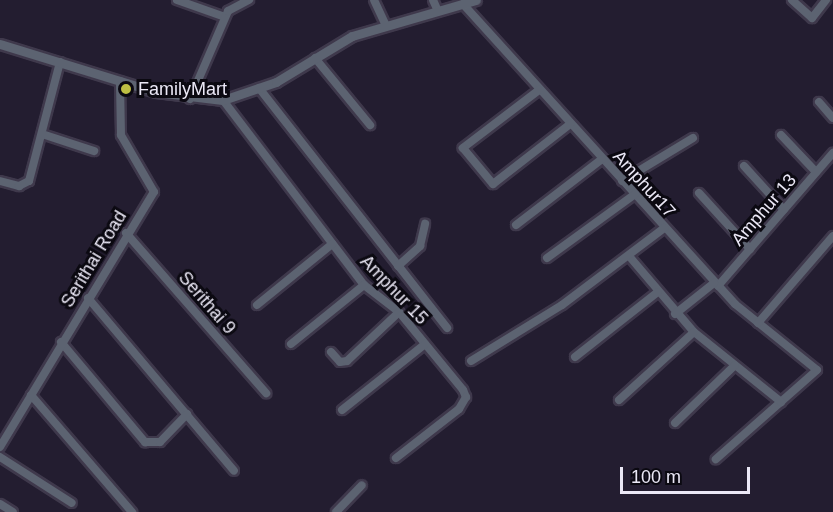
<!DOCTYPE html>
<html>
<head>
<meta charset="utf-8">
<style>
	body { margin:0 }
	#map { position:relative; width:833px; height:512px; overflow:hidden; background:#231d30; font-family:Arial,sans-serif }
	div>[style] { position:absolute }
	.roads { filter:drop-shadow(2px 0 #3f394c) drop-shadow(-2px 0 #3f394c) drop-shadow(0 2px #3f394c) drop-shadow(0 -2px #3f394c) }
	.minor>* { height:8px; margin:-4px; padding:0 4px; transform-origin:4px; border-radius:4px; background:#5c6371 }
	.tertiary>* { height:9px; margin:-4.5px; padding:0 4.5px; transform-origin:4.5px; border-radius:4.5px; background:#5c6371 }
	.dots>* { width:16px; height:16px; translate:-50% -50%; box-sizing:border-box; border:3px solid #0b0911; border-radius:50% }
	span { translate:-50% -50%; white-space:nowrap; text-align:center; line-height:1.15; -webkit-text-stroke:6px #0b0911; paint-order:stroke }
	.poi-label { font-size:18px; color:#ebe8f6 }
	.left { translate:0 -50%; text-align:left }
	.street-label { font-size:18px; color:#ebe8f6 }
	.scale { position:absolute; left:620px; top:467px; width:130px; height:27px; box-sizing:border-box; border:3px solid #ebe8f6; border-top:0; padding-left:8px; font-size:18px; line-height:21px; white-space:nowrap; color:#ebe8f6; -webkit-text-stroke:4px #0b0911; paint-order:stroke }
</style>
</head>
<body>
<div id="map">
	<div class="roads">
		<div class="minor">
			<i style="left:177px;top:0;width:51px;rotate:19.5deg"></i>
			<i style="left:374px;top:0;width:29px;rotate:65deg"></i>
			<i style="left:433px;top:0;width:12px;rotate:66deg"></i>
			<i style="left:792px;top:0;width:27px;rotate:42deg"></i>
			<i style="left:812px;top:18px;width:23px;rotate:-52deg"></i>
			<i style="left:463px;top:4px;width:405px;rotate:47.8deg"></i>
			<i style="left:735px;top:304px;width:105px;rotate:38.8deg"></i>
			<i style="left:817px;top:370px;width:135px;rotate:138.6deg"></i>
			<i style="left:315px;top:58px;width:87px;rotate:50.6deg"></i>
			<i style="left:259px;top:88px;width:305px;rotate:51.9deg"></i>
			<i style="left:539px;top:90px;width:96px;rotate:142.7deg"></i>
			<i style="left:463px;top:148px;width:47px;rotate:50.2deg"></i>
			<i style="left:493px;top:184px;width:98px;rotate:-37.9deg"></i>
			<i style="left:190px;top:99px;width:96px;rotate:-66.6deg"></i>
			<i style="left:228px;top:11px;width:24px;rotate:-28deg"></i>
			<i style="left:223px;top:100px;width:233px;rotate:52.7deg"></i>
			<i style="left:364px;top:285px;width:44px;rotate:37.6deg"></i>
			<i style="left:399px;top:312px;width:101px;rotate:50.6deg"></i>
			<i style="left:463px;top:390px;width:8px;rotate:67deg"></i>
			<i style="left:466px;top:397px;width:14px;rotate:120deg"></i>
			<i style="left:459px;top:409px;width:80px;rotate:142.1deg"></i>
			<i style="left:819px;top:102px;width:21px;rotate:49deg"></i>
			<i style="left:42px;top:134px;width:55px;rotate:18.1deg"></i>
			<i style="left:781px;top:135px;width:51px;rotate:46.6deg"></i>
			<i style="left:744px;top:166px;width:59px;rotate:47.7deg"></i>
			<i style="left:0;top:181px;width:20px;rotate:15deg"></i>
			<i style="left:19px;top:186px;width:11px;rotate:-27deg"></i>
			<i style="left:29px;top:181px;width:123px;rotate:-75.4deg"></i>
			<i style="left:622px;top:181px;width:83px;rotate:-31.2deg"></i>
			<i style="left:699px;top:193px;width:76px;rotate:47.7deg"></i>
			<i style="left:516px;top:225px;width:108px;rotate:-37.5deg"></i>
			<i style="left:126px;top:233px;width:213px;rotate:48.8deg"></i>
			<i style="left:629px;top:256px;width:100px;rotate:49.5deg"></i>
			<i style="left:694px;top:332px;width:112px;rotate:38.8deg"></i>
			<i style="left:547px;top:258px;width:109px;rotate:-36deg"></i>
			<i style="left:398px;top:266px;width:30px;rotate:-42deg"></i>
			<i style="left:420px;top:246px;width:23px;rotate:-77deg"></i>
			<i style="left:718px;top:286px;width:176px;rotate:-49.2deg"></i>
			<i style="left:88px;top:298px;width:226px;rotate:49.8deg"></i>
			<i style="left:257px;top:305px;width:97px;rotate:-39.1deg"></i>
			<i style="left:675px;top:314px;width:50px;rotate:-38.5deg"></i>
			<i style="left:758px;top:323px;width:115px;rotate:-49.2deg"></i>
			<i style="left:61px;top:342px;width:131px;rotate:50deg"></i>
			<i style="left:145px;top:442px;width:15px"></i>
			<i style="left:160px;top:442px;width:39px;rotate:-46deg"></i>
			<i style="left:291px;top:344px;width:94px;rotate:-38.9deg"></i>
			<i style="left:331px;top:352px;width:13px;rotate:48deg"></i>
			<i style="left:340px;top:362px;width:7px;rotate:-8deg"></i>
			<i style="left:347px;top:361px;width:71px;rotate:-43.3deg"></i>
			<i style="left:575px;top:357px;width:105px;rotate:-38.1deg"></i>
			<i style="left:471px;top:361px;width:107px;rotate:-31.6deg"></i>
			<i style="left:562px;top:305px;width:128px;rotate:-37deg"></i>
			<i style="left:31px;top:395px;width:155px;rotate:49.2deg"></i>
			<i style="left:619px;top:400px;width:101px;rotate:-42.2deg"></i>
			<i style="left:342px;top:410px;width:106px;rotate:-38.5deg"></i>
			<i style="left:675px;top:423px;width:83px;rotate:-44deg"></i>
			<i style="left:0;top:447px;width:298px;rotate:-58.9deg"></i>
			<i style="left:154px;top:192px;width:66px;rotate:-120.1deg"></i>
			<i style="left:121px;top:135px;width:54px;rotate:-91.1deg"></i>
			<i style="left:0;top:457px;width:85px;rotate:32.6deg"></i>
			<i style="left:0;top:504px;width:15px;rotate:32deg"></i>
			<i style="left:336px;top:512px;width:37px;rotate:-46deg"></i>
		</div>
		<div class="tertiary">
			<i style="left:0;top:44px;width:163px;rotate:17.1deg"></i>
			<i style="left:156px;top:92px;width:67px;rotate:6.8deg"></i>
			<i style="left:223px;top:100px;width:56px;rotate:-18.8deg"></i>
			<i style="left:276px;top:82px;width:89px;rotate:-31.2deg"></i>
			<i style="left:352px;top:36px;width:129px;rotate:-16.2deg"></i>
		</div>
	</div>
	<div class="dots">
		<i style="left:126px;top:89px;background:#bdbf43"></i>
	</div>
	<div class="poi-label">
		<span class="left" style="left:138px;top:89px">FamilyMart</span>
	</div>
	<div class="street-label">
		<span style="left:644px;top:184px;rotate:48deg">Amphur17</span>
		<span style="left:764px;top:210px;rotate:-49deg">Amphur 13</span>
		<span style="left:94px;top:259px;rotate:-59deg">Serithai Road</span>
		<span style="left:394px;top:290px;rotate:46deg">Amphur 15</span>
		<span style="left:207px;top:303px;rotate:49deg">Serithai 9</span>
	</div>
	<div class="scale">100 m</div>
</div>
</body>
</html>
